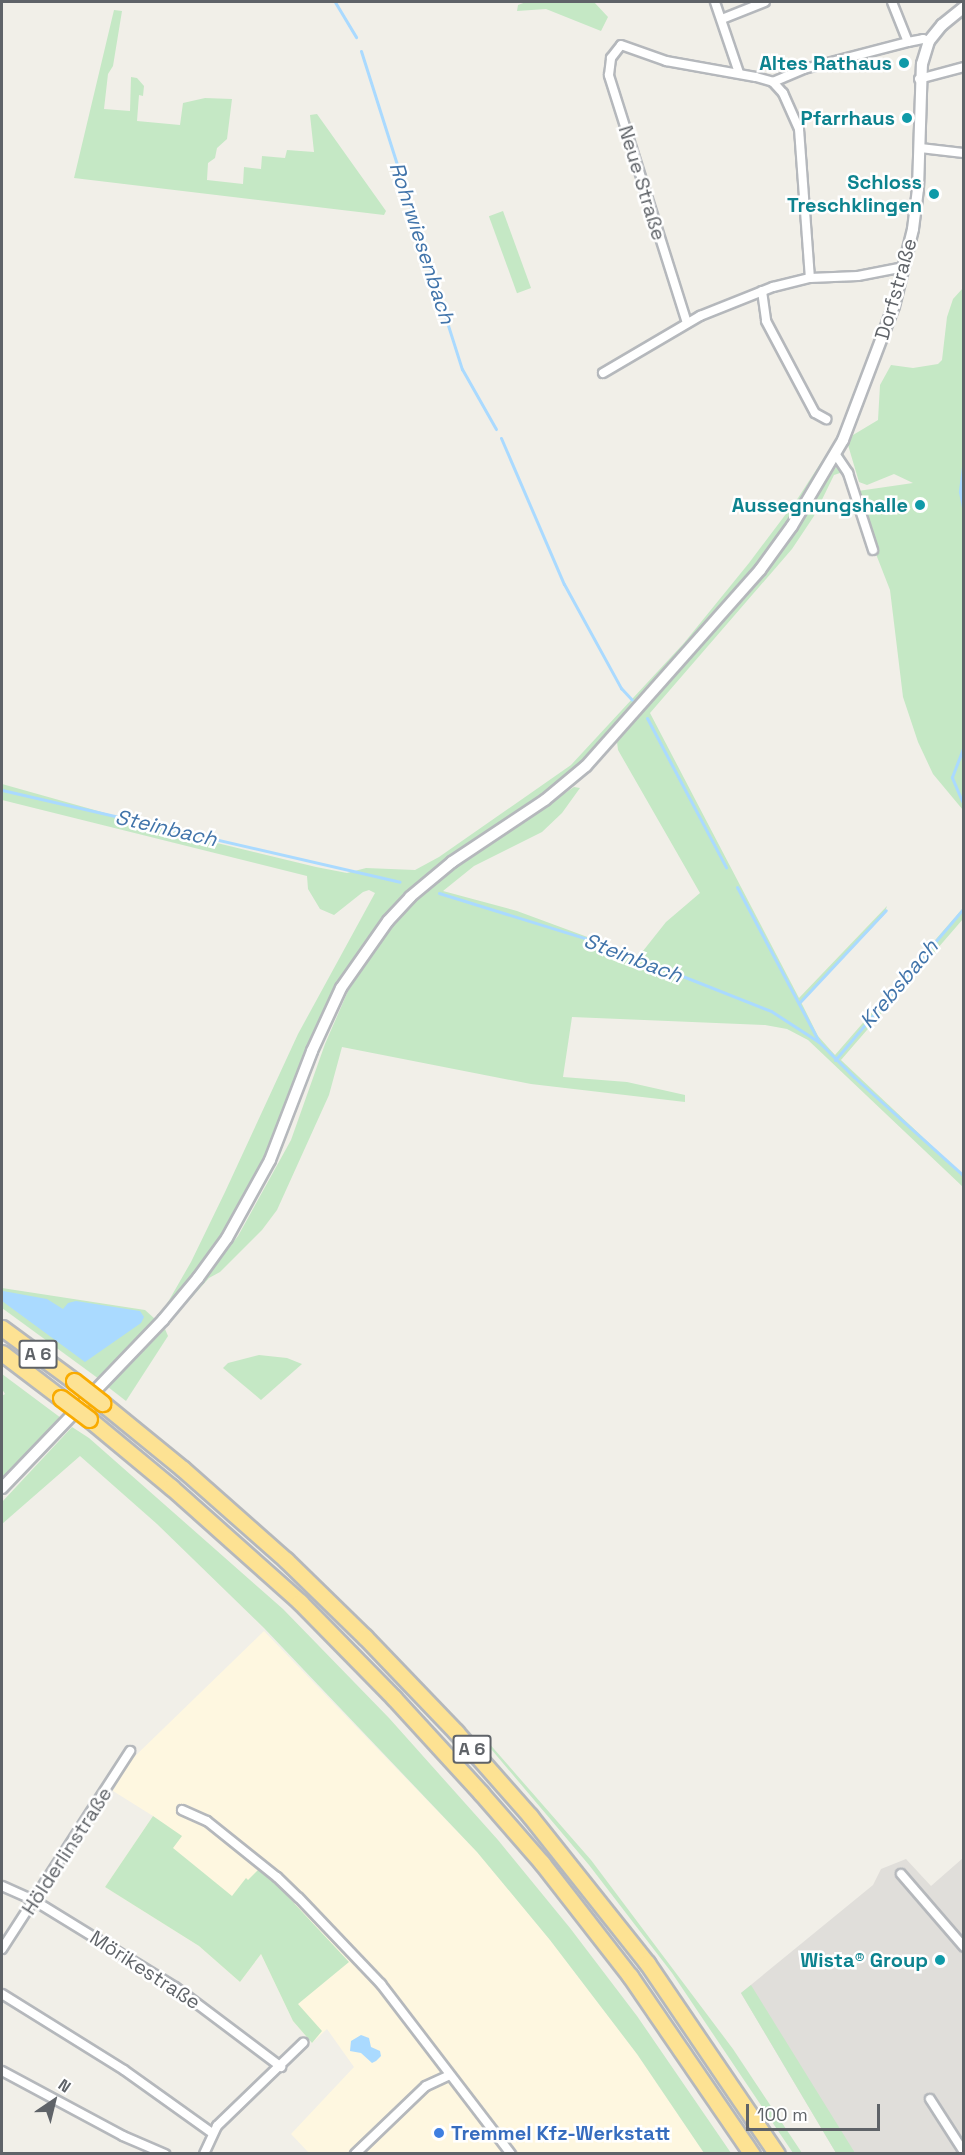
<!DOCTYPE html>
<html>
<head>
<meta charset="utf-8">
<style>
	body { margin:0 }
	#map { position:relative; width:965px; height:2155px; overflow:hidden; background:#f1efe8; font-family:"Space Grotesk",sans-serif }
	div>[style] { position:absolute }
	.commercial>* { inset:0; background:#fef7e0 }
	.industrial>* { inset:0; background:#e0deda }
	.green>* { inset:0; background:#c5e8c5; transform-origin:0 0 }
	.water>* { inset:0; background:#aadaff }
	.stream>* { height:3px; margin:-1.5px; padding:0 1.5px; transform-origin:1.5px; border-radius:1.5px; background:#aadaff }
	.roads { filter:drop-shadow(2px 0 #b5b8bc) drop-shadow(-2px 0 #b5b8bc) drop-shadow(0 2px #b5b8bc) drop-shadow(0 -2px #b5b8bc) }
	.street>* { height:8px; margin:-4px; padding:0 4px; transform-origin:4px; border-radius:4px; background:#fff }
	.secondary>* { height:10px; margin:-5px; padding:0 5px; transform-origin:5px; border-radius:5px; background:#fff }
	.highway>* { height:15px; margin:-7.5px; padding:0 7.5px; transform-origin:7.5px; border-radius:7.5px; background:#fde293 }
	.bridges { filter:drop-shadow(2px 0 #f9ab00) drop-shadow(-2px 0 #f9ab00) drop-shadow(0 2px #f9ab00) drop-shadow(0 -2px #f9ab00) }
	.highway-bridge>* { height:15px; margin:-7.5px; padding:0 7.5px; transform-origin:7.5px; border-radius:7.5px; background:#fde293 }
	.dots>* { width:16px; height:16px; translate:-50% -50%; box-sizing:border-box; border:3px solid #fff; border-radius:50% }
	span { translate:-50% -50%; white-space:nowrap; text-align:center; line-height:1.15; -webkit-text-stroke:5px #fff; paint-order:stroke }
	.shield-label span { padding:2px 4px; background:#fff; border:2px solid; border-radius:4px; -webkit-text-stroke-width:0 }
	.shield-label { font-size:18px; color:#5f6368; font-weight:700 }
	.culture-label { font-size:20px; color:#0d838f; font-weight:700 }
	.right { translate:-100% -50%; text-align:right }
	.street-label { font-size:20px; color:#5f6368 }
	.shop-label { font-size:20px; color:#366cbe; font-weight:700 }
	.left { translate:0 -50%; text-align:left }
	.water-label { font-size:21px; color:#4174aa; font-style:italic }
	.frame { position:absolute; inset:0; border:3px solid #5f6368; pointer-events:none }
	.north { position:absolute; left:24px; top:2071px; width:60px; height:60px; -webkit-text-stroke:4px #fff; paint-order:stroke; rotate:35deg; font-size:16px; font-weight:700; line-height:24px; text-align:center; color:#5f6368 }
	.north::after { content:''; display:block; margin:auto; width:21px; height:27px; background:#5f6368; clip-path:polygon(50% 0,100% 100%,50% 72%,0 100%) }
	.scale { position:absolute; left:746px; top:2104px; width:134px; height:27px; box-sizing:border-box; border:3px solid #5f6368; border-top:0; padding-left:8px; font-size:18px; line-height:21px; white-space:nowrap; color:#5f6368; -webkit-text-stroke:4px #fff; paint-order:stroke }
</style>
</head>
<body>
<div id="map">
	<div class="commercial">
		<i style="clip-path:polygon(264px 1631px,477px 1852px,550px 1940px,637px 2054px,704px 2153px,309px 2153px,291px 2134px,354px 2067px,327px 2029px,312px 2043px,293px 2021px,261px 1954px,240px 1982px,199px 1946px,105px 1887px,153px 1816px,113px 1791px,130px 1761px)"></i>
	</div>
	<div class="industrial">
		<i style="clip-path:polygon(963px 1858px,963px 2153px,836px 2153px,741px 1993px,873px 1885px,881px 1869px,906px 1859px,931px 1886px)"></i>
	</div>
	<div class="green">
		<i style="clip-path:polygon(526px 2px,594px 2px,608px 17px,601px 31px,546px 9px,517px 11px,518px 5px)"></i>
		<i style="clip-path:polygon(114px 10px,122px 11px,113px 66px,108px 74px,104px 109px,130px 111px,131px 77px,137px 78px,144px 86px,143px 96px,139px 95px,137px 121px,180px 125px,183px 103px,205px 98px,232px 99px,227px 139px,217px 148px,215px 158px,208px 163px,207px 180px,243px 184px,244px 167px,261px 169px,262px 156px,285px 158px,287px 150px,314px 152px,310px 115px,317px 114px,386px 211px,384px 215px,74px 178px)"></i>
		<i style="left:503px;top:211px;width:82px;height:15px;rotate:70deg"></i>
		<i style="clip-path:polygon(963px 288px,963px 810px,933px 774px,918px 742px,903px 697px,890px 590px,874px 549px,858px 491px,913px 483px,894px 474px,867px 485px,859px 482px,848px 445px,853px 435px,878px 420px,880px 385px,891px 365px,913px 368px,938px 364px,942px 360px,947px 317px,953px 299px)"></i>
		<i style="clip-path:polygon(835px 446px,795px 518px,749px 580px,597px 752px,558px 787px,459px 854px,358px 958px,279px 1133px,214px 1252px,167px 1309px,164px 1309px,191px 1262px,225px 1192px,298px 1034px,375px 893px,369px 890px,363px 892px,334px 915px,320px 909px,308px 889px,307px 876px,2px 800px,2px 784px,180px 834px,316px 867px,347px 873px,366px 868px,415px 870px,439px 857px,571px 765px,684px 643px,749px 563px,798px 498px,829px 450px)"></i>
		<i style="clip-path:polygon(836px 467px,842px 468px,843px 472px,834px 475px,814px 516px,792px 549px,650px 713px,799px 998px,887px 906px,884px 915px,801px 1002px,818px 1036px,835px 1055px,963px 908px,963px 919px,841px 1060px,963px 1175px,963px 1187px,808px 1040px,787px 1029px,765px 1025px,572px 1017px,563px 1077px,627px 1082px,685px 1095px,685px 1102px,531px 1084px,342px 1047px,329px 1095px,277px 1210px,262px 1230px,220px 1272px,209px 1278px,175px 1316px,238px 1236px,291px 1140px,325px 1044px,348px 991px,388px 931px,410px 906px,459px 864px,574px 787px,580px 788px,562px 813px,542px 832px,474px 866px,443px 891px,517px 911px,639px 956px,666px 922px,700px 893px,618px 750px,617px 742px,777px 558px)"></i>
		<i style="clip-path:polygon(2px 1288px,145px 1310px,155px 1319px,99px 1379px,2px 1308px)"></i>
		<i style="clip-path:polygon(165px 1329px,168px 1336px,126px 1401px,108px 1387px)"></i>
		<i style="clip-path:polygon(259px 1355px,287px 1358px,302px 1364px,261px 1400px,223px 1368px,228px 1363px)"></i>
		<i style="clip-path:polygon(2px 1374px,61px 1418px,2px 1479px,2px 1396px,5px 1394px,2px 1389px)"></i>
		<i style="clip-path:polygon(72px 1427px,89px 1438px,283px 1609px,389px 1718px,498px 1840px,570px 1928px,637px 2016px,731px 2153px,704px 2153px,637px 2054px,550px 1940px,477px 1852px,264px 1628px,157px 1524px,80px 1456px,2px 1524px,2px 1502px)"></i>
		<i style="clip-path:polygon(487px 1741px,591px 1860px,733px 2049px,802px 2153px,793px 2153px,672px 1973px,589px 1865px,486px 1743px)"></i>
		<i style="clip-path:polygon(153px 1816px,182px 1836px,173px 1848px,232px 1896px,246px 1878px,248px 1880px,258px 1870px,278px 1886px,349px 1962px,298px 2004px,322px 2031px,312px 2043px,293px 2021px,261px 1954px,240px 1982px,199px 1946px,105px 1887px)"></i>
		<i style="clip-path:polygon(751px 1985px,855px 2153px,836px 2153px,741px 1993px)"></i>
	</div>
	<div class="water">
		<i style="clip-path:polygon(3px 1291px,47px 1299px,63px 1309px,68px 1303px,76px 1301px,140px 1311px,144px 1317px,141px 1323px,85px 1362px,2px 1301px)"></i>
		<i style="clip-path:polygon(361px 2035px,369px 2038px,371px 2047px,380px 2051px,381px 2056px,376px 2061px,372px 2063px,361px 2053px,350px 2051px,351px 2041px)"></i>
	</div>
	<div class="stream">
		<i style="left:335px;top:2px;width:41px;rotate:59deg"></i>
		<i style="left:361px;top:51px;width:334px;rotate:72.4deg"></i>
		<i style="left:462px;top:369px;width:69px;rotate:60.5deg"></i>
		<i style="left:501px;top:438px;width:159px;rotate:66.7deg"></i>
		<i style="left:564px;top:584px;width:119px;rotate:61.3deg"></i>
		<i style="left:621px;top:688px;width:16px;rotate:47deg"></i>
		<i style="left:964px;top:458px;width:34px;rotate:97deg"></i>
		<i style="left:960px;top:492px;width:20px;rotate:79deg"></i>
		<i style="left:647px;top:718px;width:169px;rotate:62.1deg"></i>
		<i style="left:2px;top:790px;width:408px;rotate:13deg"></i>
		<i style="left:962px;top:801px;width:26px;rotate:-113deg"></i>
		<i style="left:952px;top:777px;width:33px;rotate:-69deg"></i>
		<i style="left:737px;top:887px;width:175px;rotate:62.1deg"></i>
		<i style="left:819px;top:1042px;width:49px;rotate:45deg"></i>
		<i style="left:854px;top:1077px;width:148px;rotate:42deg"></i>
		<i style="left:439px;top:893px;width:162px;rotate:17.2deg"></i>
		<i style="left:594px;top:941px;width:190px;rotate:21.6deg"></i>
		<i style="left:771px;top:1011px;width:57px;rotate:32.9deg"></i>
		<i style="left:799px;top:1003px;width:127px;rotate:-46.9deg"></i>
		<i style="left:835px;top:1060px;width:199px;rotate:-49.7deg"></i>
	</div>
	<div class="roads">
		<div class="street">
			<i style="left:715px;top:2px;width:75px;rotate:71.3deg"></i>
			<i style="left:892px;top:2px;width:43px;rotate:68.2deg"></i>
			<i style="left:722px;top:19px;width:46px;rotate:-21.6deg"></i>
			<i style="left:919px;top:79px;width:47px;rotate:-14.9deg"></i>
			<i style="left:773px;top:82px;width:34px;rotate:-23deg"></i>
			<i style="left:804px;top:69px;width:107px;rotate:-14.6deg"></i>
			<i style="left:908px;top:42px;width:15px;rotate:-11deg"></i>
			<i style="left:923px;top:39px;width:6px;rotate:18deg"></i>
			<i style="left:920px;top:148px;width:44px;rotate:6.5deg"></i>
			<i style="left:762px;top:291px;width:30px;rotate:82deg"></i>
			<i style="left:766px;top:321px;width:104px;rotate:62deg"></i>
			<i style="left:815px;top:413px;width:13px;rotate:29deg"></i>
			<i style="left:687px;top:323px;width:260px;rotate:-107.5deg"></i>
			<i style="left:609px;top:75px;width:17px;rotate:-83deg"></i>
			<i style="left:611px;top:58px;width:16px;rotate:-52deg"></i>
			<i style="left:621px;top:45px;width:48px;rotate:19.6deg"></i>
			<i style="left:666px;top:61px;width:91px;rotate:10.1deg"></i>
			<i style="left:756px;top:77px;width:18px;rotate:16deg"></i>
			<i style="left:773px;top:82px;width:15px;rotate:48deg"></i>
			<i style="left:783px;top:93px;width:39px;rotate:66deg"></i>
			<i style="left:799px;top:129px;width:149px;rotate:85.8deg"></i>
			<i style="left:603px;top:373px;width:113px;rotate:-30.4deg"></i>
			<i style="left:700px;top:316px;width:79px;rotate:-21.7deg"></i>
			<i style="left:773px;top:287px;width:38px;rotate:-14deg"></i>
			<i style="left:810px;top:278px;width:48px;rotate:-2.4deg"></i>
			<i style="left:858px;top:276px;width:47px;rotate:-11.1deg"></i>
			<i style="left:836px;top:455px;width:22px;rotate:56deg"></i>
			<i style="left:848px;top:473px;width:81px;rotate:72deg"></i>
			<i style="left:182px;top:1810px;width:27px;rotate:24deg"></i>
			<i style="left:207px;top:1821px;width:90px;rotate:38.7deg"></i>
			<i style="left:277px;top:1877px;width:30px;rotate:44deg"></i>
			<i style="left:299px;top:1898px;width:119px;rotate:46.4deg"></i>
			<i style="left:381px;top:1984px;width:214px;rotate:52.6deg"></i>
			<i style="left:901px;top:1874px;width:96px;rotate:49.2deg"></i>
			<i style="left:2px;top:1886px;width:36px;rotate:24deg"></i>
			<i style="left:35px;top:1901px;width:164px;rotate:31.6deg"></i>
			<i style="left:175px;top:1987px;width:133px;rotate:37deg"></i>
			<i style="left:2px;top:1949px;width:236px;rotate:-57.1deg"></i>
			<i style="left:2px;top:1994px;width:144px;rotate:31.9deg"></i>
			<i style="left:124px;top:2070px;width:108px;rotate:35.6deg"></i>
			<i style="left:2px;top:2071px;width:137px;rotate:28.2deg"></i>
			<i style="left:123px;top:2136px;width:46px;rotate:23.2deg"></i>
			<i style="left:930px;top:2099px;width:63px;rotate:57.3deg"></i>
			<i style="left:204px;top:2154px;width:31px;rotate:-65deg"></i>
			<i style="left:217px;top:2126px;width:120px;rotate:-44deg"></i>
			<i style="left:355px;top:2154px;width:98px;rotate:-43.8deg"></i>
			<i style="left:426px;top:2086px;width:26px;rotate:-25deg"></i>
		</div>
		<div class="secondary">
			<i style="left:2px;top:1488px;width:233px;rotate:-46.2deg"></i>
			<i style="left:163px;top:1320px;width:55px;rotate:-50.2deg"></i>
			<i style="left:198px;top:1278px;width:49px;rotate:-54.1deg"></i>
			<i style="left:227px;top:1238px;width:89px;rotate:-61.1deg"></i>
			<i style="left:270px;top:1160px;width:117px;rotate:-68.9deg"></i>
			<i style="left:312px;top:1051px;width:69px;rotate:-65.3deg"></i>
			<i style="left:341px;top:988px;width:82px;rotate:-55deg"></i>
			<i style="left:388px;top:921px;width:33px;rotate:-47deg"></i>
			<i style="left:410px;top:897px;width:55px;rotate:-39.8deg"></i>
			<i style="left:452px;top:862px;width:112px;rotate:-33.7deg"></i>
			<i style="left:545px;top:800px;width:53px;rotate:-39.7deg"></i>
			<i style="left:586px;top:766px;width:262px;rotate:-48.4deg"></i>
			<i style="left:760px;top:570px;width:54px;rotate:-54deg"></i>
			<i style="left:792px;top:526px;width:100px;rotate:-59.3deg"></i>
			<i style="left:843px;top:440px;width:143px;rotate:-69.2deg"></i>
			<i style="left:894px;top:306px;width:79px;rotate:-76.1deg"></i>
			<i style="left:913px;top:229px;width:40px;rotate:-82.9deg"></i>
			<i style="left:918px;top:189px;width:125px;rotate:-88.2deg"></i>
			<i style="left:922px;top:64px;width:24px;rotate:-73deg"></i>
			<i style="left:929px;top:41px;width:21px;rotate:-51deg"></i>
			<i style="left:942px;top:25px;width:28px;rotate:-39deg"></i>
		</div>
		<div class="highway">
			<i style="left:2px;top:1328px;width:89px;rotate:36.4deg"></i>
			<i style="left:2px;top:1353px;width:74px;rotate:37.3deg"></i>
			<i style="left:102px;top:1403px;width:104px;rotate:39.2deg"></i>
			<i style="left:183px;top:1469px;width:137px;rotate:41.5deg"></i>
			<i style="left:286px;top:1560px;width:110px;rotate:44.3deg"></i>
			<i style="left:365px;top:1637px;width:132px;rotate:46.2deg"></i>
			<i style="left:456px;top:1732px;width:112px;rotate:48.6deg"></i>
			<i style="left:530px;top:1816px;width:188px;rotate:51.5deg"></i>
			<i style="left:647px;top:1963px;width:231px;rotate:55.8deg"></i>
			<i style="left:89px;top:1419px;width:107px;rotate:39.7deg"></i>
			<i style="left:171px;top:1487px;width:173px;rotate:41.7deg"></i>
			<i style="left:300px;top:1602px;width:134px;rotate:45.6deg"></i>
			<i style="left:394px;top:1698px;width:129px;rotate:47.5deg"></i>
			<i style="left:481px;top:1793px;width:93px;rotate:48.9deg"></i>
			<i style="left:542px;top:1863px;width:143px;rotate:52.1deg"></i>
			<i style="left:630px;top:1976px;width:216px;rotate:55.6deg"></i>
		</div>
	</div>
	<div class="bridges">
		<div class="highway-bridge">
			<i style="left:74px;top:1381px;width:36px;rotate:38deg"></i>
			<i style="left:61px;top:1398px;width:35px;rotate:37deg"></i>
		</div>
	</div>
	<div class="dots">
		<i style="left:904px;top:63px;background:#0f9aa8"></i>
		<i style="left:907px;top:118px;background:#0f9aa8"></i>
		<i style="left:934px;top:194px;background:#0f9aa8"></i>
		<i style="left:920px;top:505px;background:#0f9aa8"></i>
		<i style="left:940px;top:1960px;background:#0f9aa8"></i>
		<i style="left:439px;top:2133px;background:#3f7fe0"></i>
	</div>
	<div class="shield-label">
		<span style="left:38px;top:1354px">A 6</span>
		<span style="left:472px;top:1749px">A 6</span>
	</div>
	<div class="culture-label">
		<span class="right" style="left:892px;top:63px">Altes Rathaus</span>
		<span class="right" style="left:895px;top:118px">Pfarrhaus</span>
		<span class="right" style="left:922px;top:194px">Schloss<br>Treschklingen</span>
		<span class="right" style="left:908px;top:505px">Aussegnungshalle</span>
		<span class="right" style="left:928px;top:1960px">Wista® Group</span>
	</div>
	<div class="street-label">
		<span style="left:642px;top:183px;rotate:73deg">Neue Straße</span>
		<span style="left:896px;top:289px;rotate:-74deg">Dorfstraße</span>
		<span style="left:67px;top:1851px;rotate:-57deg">Hölderlinstraße</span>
		<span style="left:145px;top:1970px;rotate:33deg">Mörikestraße</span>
	</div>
	<div class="shop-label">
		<span class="left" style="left:451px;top:2133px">Tremmel Kfz-Werkstatt</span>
	</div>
	<div class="water-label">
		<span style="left:422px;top:243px;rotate:72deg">Rohrwiesenbach</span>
		<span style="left:166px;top:828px;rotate:13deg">Steinbach</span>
		<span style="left:633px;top:958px;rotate:21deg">Steinbach</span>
		<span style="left:899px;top:984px;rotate:-50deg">Krebsbach</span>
	</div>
	<div class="frame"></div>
	<div class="north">N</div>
	<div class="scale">100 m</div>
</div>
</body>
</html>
